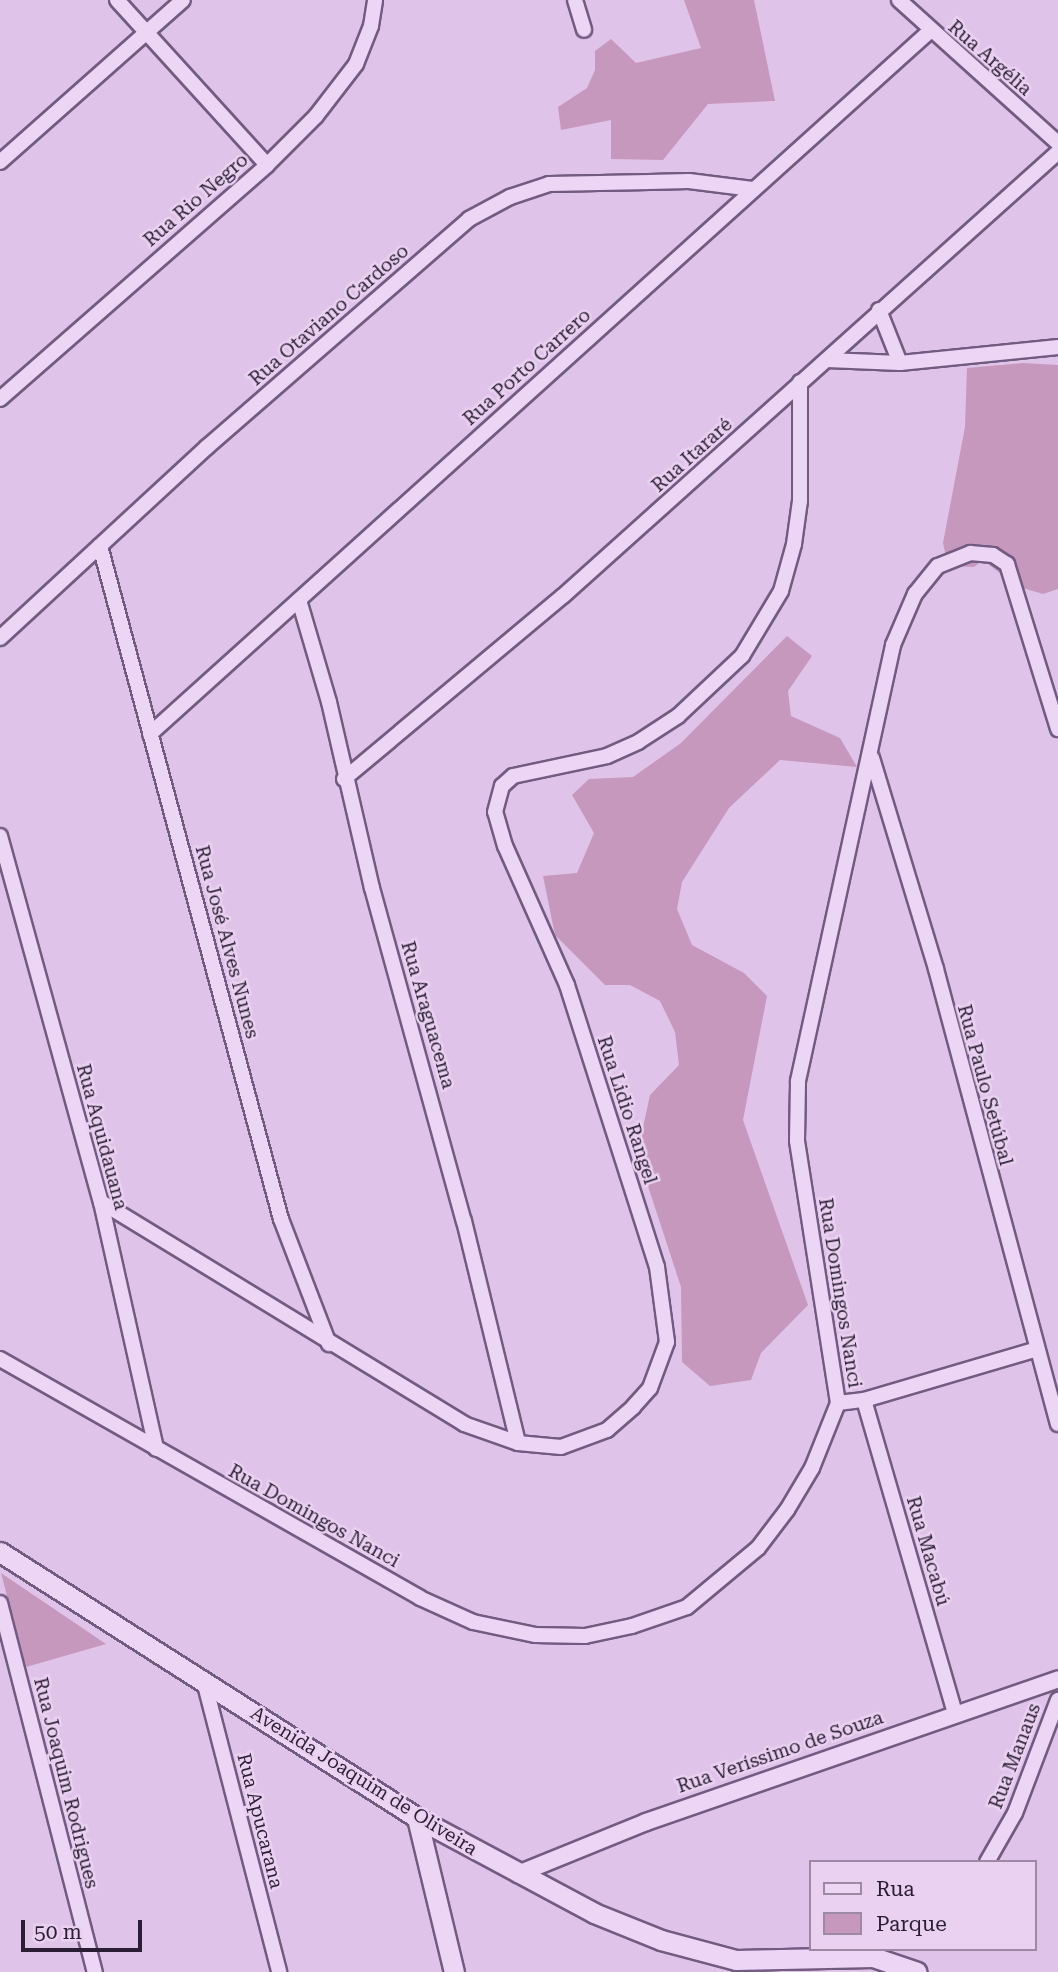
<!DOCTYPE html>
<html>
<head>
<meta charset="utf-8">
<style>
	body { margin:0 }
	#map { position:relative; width:1058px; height:1972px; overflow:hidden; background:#e0c3e9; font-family:"Roboto Serif",serif }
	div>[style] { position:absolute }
	.green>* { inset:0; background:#c698be }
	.roads { filter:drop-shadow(2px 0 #725b81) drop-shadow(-2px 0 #725b81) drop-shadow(0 2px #725b81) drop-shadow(0 -2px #725b81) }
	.minor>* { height:14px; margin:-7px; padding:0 7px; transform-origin:7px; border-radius:7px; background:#edd5f5 }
	.tertiary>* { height:16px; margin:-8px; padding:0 8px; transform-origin:8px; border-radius:8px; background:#edd5f5 }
	.secondary>* { height:19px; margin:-9.5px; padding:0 9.5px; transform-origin:9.5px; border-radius:9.5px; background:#edd5f5 }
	span { translate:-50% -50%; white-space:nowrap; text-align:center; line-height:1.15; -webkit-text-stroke:5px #ead1f1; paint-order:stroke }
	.street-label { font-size:19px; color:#291e33 }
	.legend { position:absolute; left:809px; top:1860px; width:228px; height:91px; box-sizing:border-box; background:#ead1f1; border:2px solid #9d89a5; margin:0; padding:9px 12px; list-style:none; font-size:21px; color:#291e33 }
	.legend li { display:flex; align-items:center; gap:14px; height:35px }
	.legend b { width:35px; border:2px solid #9d89a5 }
	.scale { position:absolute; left:21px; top:1920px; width:121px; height:32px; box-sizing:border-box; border:4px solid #291e33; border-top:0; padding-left:9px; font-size:21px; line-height:24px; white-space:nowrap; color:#291e33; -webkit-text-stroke:5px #ead1f1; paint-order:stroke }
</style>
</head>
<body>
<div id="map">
	<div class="green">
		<i style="clip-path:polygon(684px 0,754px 0,775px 101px,708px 104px,663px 160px,611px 159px,611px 120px,561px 130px,558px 107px,587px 88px,595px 70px,595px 51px,611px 39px,636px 63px,701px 48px)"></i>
		<i style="clip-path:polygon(1023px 363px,1058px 365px,1058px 589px,1043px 594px,1016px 586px,983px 560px,974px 567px,948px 566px,943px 543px,965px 427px,967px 368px)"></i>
		<i style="clip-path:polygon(787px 636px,812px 656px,788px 691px,791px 716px,840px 738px,857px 767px,780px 760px,729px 808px,682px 882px,677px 909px,692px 945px,744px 973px,767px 996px,743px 1120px,808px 1305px,761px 1353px,751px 1380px,710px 1386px,682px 1362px,681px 1287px,645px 1177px,642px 1132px,650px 1095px,679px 1065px,675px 1032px,660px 1001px,630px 985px,605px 985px,555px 935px,543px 876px,577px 873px,594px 833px,572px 795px,589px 779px,633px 777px,681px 743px)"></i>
		<i style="clip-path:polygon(1px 1573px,106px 1644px,26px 1667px)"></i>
	</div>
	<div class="roads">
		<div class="minor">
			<i style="left:117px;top:0;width:223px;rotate:47.7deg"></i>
			<i style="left:575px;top:0;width:31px;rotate:73deg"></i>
			<i style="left:899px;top:0;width:214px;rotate:42deg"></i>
			<i style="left:0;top:162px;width:244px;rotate:-41.5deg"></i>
			<i style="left:879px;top:310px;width:57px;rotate:68.4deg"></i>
			<i style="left:827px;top:360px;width:73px;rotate:2.4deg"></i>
			<i style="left:900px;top:363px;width:159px;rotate:-5.8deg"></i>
			<i style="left:0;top:399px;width:355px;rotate:-41.2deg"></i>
			<i style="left:267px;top:165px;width:69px;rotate:-45deg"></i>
			<i style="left:316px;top:116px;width:66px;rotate:-52.4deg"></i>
			<i style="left:356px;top:64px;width:41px;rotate:-68.5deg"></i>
			<i style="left:371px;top:26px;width:26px;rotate:-81deg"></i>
			<i style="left:100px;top:546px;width:697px;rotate:74.95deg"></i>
			<i style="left:281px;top:1219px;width:134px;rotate:69deg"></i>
			<i style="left:299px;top:600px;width:106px;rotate:73.6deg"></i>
			<i style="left:329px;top:702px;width:191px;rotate:77deg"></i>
			<i style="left:372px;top:888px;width:345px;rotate:74.6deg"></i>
			<i style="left:464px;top:1221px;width:228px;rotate:76.3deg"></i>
			<i style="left:0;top:638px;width:282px;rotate:-42.7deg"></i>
			<i style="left:207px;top:447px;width:347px;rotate:-41deg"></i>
			<i style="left:469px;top:219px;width:47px;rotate:-28.2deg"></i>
			<i style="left:510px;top:197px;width:41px;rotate:-18.4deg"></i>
			<i style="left:549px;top:184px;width:140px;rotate:-1.2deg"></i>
			<i style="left:689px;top:181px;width:64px;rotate:7.2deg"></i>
			<i style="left:150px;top:734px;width:1050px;rotate:-42.03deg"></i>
			<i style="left:872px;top:758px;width:220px;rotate:73.1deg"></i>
			<i style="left:936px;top:969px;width:471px;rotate:75deg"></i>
			<i style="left:344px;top:779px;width:285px;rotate:-39.9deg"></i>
			<i style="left:563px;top:596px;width:665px;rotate:-41.89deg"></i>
			<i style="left:0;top:836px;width:380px;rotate:74.6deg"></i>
			<i style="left:101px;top:1202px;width:253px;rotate:77.4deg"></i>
			<i style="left:101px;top:1202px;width:426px;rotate:31.4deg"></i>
			<i style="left:464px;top:1424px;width:57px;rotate:19.4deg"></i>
			<i style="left:518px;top:1443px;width:43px;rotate:5.3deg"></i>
			<i style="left:561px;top:1447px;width:49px;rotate:-20.3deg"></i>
			<i style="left:607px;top:1430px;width:35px;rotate:-41deg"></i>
			<i style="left:633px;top:1407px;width:25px;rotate:-48deg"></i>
			<i style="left:650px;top:1388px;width:49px;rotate:-69.7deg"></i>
			<i style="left:667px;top:1342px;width:76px;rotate:-97.6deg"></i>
			<i style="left:657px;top:1267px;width:296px;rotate:-107.7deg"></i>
			<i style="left:567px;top:985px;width:152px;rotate:-114deg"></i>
			<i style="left:505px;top:846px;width:35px;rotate:-106deg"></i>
			<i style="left:495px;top:812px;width:27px;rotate:-75deg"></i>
			<i style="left:502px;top:786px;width:15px;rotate:-42deg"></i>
			<i style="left:513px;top:776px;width:96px;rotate:-12deg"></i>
			<i style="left:607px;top:756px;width:34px;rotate:-24deg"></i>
			<i style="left:638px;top:742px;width:48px;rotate:-33deg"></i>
			<i style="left:678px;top:716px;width:88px;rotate:-43.2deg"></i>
			<i style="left:742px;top:656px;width:76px;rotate:-59deg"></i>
			<i style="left:781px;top:591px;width:49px;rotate:-74.5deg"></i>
			<i style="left:794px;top:544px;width:43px;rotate:-82.1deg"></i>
			<i style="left:800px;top:501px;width:119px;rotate:-90deg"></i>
			<i style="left:0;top:1359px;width:483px;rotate:29.6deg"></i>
			<i style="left:420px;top:1598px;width:58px;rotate:24.4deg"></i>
			<i style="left:473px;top:1622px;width:63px;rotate:11.8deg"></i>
			<i style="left:535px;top:1635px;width:50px;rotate:1.1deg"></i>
			<i style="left:585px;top:1636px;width:48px;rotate:-12deg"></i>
			<i style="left:632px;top:1626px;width:58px;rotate:-19.1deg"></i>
			<i style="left:687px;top:1607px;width:92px;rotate:-39.7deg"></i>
			<i style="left:758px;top:1548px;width:48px;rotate:-52.7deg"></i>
			<i style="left:787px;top:1510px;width:49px;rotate:-59.2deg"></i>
			<i style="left:812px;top:1468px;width:70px;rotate:-68.2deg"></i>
			<i style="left:838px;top:1403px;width:266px;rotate:-98.9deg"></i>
			<i style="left:797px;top:1140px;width:59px;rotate:-89deg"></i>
			<i style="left:798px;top:1081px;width:446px;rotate:-77.7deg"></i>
			<i style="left:893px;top:645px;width:56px;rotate:-66.7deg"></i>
			<i style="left:915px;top:594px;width:36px;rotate:-51deg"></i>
			<i style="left:938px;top:566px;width:35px;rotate:-22deg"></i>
			<i style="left:970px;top:553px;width:23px;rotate:5deg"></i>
			<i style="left:993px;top:555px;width:17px;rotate:33deg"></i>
			<i style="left:1007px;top:564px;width:173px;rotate:72.8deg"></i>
			<i style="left:864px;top:1400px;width:326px;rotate:73.8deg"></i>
			<i style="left:838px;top:1403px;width:26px;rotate:-7deg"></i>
			<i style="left:864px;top:1400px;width:180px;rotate:-16.4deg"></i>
			<i style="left:0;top:1603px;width:381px;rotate:75.6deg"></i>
			<i style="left:204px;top:1681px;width:301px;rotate:75.5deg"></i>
			<i style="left:987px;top:1862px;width:56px;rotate:-60.3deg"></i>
			<i style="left:1015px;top:1813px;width:121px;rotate:-69.2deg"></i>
		</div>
		<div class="tertiary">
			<i style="left:518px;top:1874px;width:138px;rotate:-22.1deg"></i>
			<i style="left:646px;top:1822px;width:436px;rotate:-19.1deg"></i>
		</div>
		<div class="secondary">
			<i style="left:0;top:1552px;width:495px;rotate:32.5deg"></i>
			<i style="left:417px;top:1818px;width:201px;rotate:28.2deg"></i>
			<i style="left:594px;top:1913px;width:72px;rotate:21.9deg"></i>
			<i style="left:661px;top:1940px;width:78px;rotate:14.9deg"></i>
			<i style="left:736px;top:1960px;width:137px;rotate:-1.3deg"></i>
			<i style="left:873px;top:1957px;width:46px;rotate:18.8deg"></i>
			<i style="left:417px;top:1818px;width:158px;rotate:76.5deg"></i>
		</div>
	</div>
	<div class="street-label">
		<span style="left:990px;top:58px;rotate:41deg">Rua Argélia</span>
		<span style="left:196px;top:200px;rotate:-41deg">Rua Rio Negro</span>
		<span style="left:329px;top:315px;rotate:-41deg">Rua Otaviano Cardoso</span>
		<span style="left:527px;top:367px;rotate:-42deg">Rua Porto Carrero</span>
		<span style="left:692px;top:455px;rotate:-42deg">Rua Itararé</span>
		<span style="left:227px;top:942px;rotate:75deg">Rua José Alves Nunes</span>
		<span style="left:428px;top:1015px;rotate:74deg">Rua Araguacema</span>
		<span style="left:985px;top:1085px;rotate:75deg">Rua Paulo Setúbal</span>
		<span style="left:627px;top:1110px;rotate:72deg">Rua Lidio Rangel</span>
		<span style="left:102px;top:1137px;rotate:75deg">Rua Aquidauana</span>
		<span style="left:840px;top:1293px;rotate:81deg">Rua Domingos Nanci</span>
		<span style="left:314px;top:1516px;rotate:29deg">Rua Domingos Nanci</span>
		<span style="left:928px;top:1551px;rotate:74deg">Rua Macabú</span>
		<span style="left:780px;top:1752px;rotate:-19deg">Rua Veríssimo de Souza</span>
		<span style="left:1015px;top:1756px;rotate:-69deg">Rua Manaus</span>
		<span style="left:364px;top:1781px;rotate:32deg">Avenida Joaquim de Oliveira</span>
		<span style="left:66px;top:1783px;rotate:76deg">Rua Joaquim Rodrigues</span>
		<span style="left:260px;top:1821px;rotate:76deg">Rua Apucarana</span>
	</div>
	<ul class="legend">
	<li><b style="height:9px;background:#edd5f5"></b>Rua</li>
	<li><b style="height:19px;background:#c698be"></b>Parque</li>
	</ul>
	<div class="scale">50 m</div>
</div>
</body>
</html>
